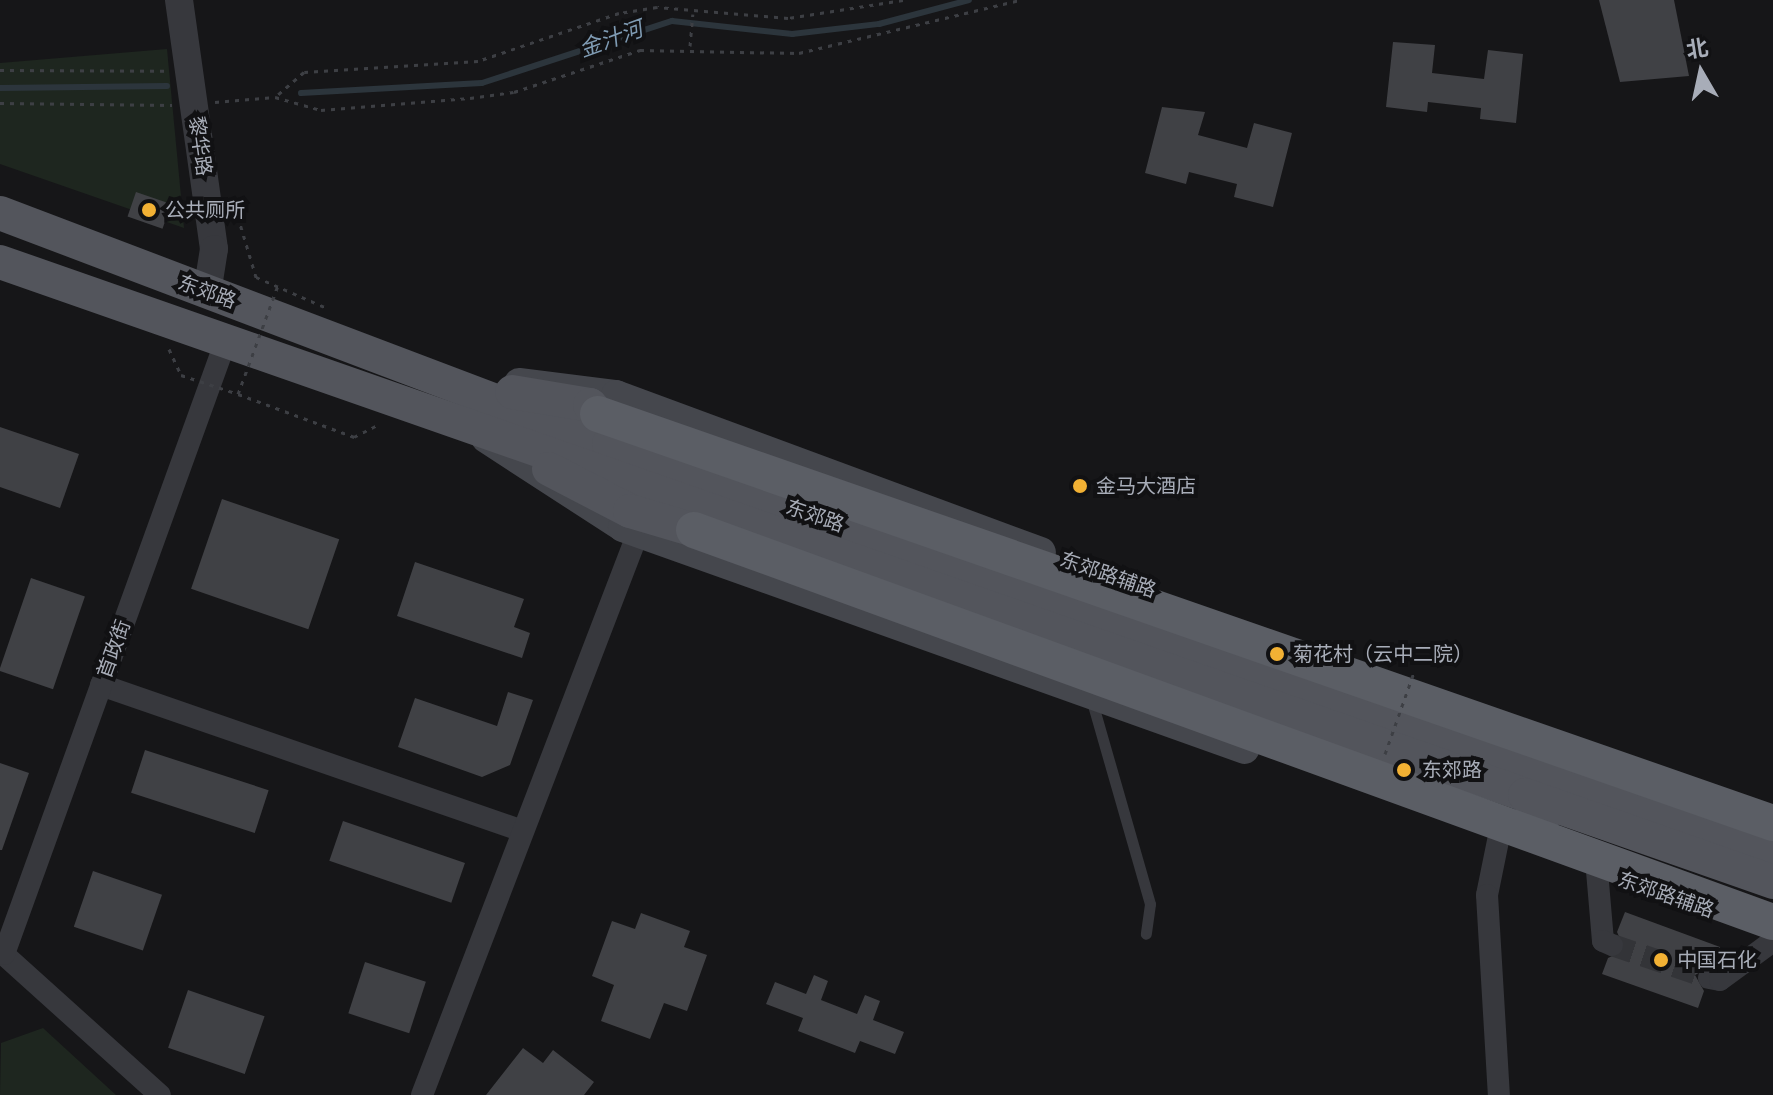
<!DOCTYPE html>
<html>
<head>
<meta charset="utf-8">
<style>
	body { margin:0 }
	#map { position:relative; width:1773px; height:1095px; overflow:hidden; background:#161618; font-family:Inter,"Noto Sans SC",sans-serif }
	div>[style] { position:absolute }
	.green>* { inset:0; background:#1e261f }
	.stream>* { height:6px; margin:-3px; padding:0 3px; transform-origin:3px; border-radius:3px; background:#2c353c }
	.building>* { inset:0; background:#404145; transform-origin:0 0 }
	.minor-tunnel>* { height:22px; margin-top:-11px; transform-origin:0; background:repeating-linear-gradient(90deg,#333438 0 22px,transparent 0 33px) }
	.path>* { height:3px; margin-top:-1.5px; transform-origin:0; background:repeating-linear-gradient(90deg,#3d3f44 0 4px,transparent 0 10px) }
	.service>* { height:11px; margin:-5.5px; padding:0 5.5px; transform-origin:5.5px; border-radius:5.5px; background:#37383d }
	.minor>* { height:22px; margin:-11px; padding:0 11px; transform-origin:11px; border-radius:11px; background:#37383d }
	.tertiary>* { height:28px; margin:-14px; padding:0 14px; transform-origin:14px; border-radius:14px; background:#37383d }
	.secondary>* { height:30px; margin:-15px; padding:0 15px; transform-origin:15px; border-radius:15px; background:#45474d }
	.primary>* { height:34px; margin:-17px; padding:0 17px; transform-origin:17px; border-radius:17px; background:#53555c }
	.trunk>* { height:36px; margin:-18px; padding:0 18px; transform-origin:18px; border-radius:18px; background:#5b5e65 }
	.path-bridge>* { height:3px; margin-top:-1.5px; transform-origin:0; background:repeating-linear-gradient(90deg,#3d3f44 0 4px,transparent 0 10px) }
	.primary-bridge>* { height:34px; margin:-17px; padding:0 17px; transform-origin:17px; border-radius:17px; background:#53555c }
	.trunk-bridge>* { height:36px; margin:-18px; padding:0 18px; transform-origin:18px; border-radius:18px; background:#5b5e65 }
	.dots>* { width:22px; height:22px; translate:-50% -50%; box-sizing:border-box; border:4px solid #111113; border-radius:50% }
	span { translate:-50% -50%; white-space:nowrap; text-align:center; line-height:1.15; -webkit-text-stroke:8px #111113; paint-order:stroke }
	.street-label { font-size:20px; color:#a8adb8 }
	.poi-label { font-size:20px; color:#a8adb8 }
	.left { translate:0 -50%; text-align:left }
	.water-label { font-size:22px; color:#7f9bb3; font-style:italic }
	.north { position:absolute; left:1661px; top:32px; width:80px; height:80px; -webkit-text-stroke:6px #111113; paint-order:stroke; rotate:351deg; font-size:22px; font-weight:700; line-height:32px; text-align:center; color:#a8adb8 }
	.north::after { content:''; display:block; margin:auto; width:28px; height:36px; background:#a8adb8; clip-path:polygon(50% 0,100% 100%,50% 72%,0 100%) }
</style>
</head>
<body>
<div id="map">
	<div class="green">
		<i style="clip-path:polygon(167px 49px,184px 228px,0 164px,0 63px)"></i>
		<i style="clip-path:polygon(43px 1028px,116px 1095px,117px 1095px,0 1095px,1px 1043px)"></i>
	</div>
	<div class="stream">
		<i style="left:0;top:88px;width:167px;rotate:-0.7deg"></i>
		<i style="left:301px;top:93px;width:181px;rotate:-3.2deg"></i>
		<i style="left:482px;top:83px;width:200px;rotate:-18.1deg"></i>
		<i style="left:672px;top:21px;width:121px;rotate:6.2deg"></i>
		<i style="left:792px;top:34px;width:88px;rotate:-6.6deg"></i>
		<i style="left:879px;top:24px;width:93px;rotate:-14.9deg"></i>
	</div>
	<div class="building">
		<i style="clip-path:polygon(1599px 0,1674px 0,1689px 76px,1620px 82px)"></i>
		<i style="clip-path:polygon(1393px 42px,1435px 45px,1432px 73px,1484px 79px,1488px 50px,1523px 54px,1516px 123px,1480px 119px,1481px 108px,1428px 102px,1427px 112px,1386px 107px)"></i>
		<i style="clip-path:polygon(1162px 107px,1205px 112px,1198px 135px,1247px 148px,1254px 123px,1292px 133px,1273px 207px,1234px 197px,1237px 184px,1189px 172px,1186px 184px,1145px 173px)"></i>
		<i style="left:136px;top:192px;width:37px;height:26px;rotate:19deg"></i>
		<i style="clip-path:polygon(0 427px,79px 454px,60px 508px,0 487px)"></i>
		<i style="left:222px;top:499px;width:124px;height:95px;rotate:19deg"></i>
		<i style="clip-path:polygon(415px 562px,524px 599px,514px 627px,530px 633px,522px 658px,397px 616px)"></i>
		<i style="left:31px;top:578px;width:57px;height:98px;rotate:19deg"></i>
		<i style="clip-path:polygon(508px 692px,533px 700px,510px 765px,482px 777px,398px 747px,415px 698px,497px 726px)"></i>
		<i style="left:145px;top:750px;width:130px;height:45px;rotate:18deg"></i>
		<i style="clip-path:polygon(0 763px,29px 773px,2px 850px,0 850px)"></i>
		<i style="left:343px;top:821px;width:129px;height:42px;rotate:19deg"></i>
		<i style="left:93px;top:871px;width:73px;height:59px;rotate:19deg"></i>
		<i style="clip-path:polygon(1625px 912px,1720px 947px,1714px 965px,1695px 975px,1704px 991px,1698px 1008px,1602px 974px,1608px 958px,1625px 950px,1617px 932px)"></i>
		<i style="clip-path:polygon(641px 913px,690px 931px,684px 947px,707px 955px,687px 1011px,664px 1003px,650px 1039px,601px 1021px,614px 985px,592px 976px,612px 921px,635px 929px)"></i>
		<i style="left:365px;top:962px;width:64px;height:54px;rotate:18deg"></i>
		<i style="clip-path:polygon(814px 975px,828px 981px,821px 1000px,857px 1014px,865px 995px,880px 1001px,873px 1020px,904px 1032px,895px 1054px,860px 1041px,855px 1053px,798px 1031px,803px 1018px,766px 1004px,775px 982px,806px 994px)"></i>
		<i style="left:188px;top:990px;width:81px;height:61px;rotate:19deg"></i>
		<i style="clip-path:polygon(523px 1048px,543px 1063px,553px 1050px,594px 1082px,584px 1095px,486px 1095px)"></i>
	</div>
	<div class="minor-tunnel">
		<i style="left:1612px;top:945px;width:102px;rotate:18.8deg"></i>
	</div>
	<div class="path">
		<i style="left:903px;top:0;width:116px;rotate:171.1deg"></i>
		<i style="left:788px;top:18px;width:131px;rotate:-175.2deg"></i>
		<i style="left:657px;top:7px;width:38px;rotate:171deg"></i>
		<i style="left:619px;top:13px;width:149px;rotate:161.2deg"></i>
		<i style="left:478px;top:61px;width:174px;rotate:176.4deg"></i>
		<i style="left:304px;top:72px;width:38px;rotate:139deg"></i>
		<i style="left:275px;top:97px;width:48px;rotate:15.8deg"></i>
		<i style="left:321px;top:110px;width:149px;rotate:-4.6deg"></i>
		<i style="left:470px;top:98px;width:44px;rotate:-7.8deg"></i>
		<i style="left:514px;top:92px;width:133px;rotate:-18.4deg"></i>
		<i style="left:640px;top:50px;width:159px;rotate:1.1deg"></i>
		<i style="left:799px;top:53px;width:226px;rotate:-13.5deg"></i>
		<i style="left:690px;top:46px;width:32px;rotate:-85deg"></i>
		<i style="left:0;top:70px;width:164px;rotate:0.3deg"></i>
		<i style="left:215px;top:102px;width:60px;rotate:-4.8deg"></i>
		<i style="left:0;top:103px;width:172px;rotate:0.7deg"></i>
		<i style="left:232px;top:197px;width:84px;rotate:73.3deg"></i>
		<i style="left:256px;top:277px;width:77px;rotate:23.6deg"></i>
		<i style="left:169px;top:349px;width:29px;rotate:65deg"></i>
		<i style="left:238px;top:394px;width:124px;rotate:20.3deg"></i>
		<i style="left:354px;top:437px;width:28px;rotate:-27deg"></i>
	</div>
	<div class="service">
		<i style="left:1091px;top:698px;width:214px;rotate:74deg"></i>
		<i style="left:1150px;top:904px;width:30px;rotate:98deg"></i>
	</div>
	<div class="minor">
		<i style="left:101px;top:685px;width:446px;rotate:19.1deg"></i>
		<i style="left:1499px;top:836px;width:60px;rotate:101.5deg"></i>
		<i style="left:1487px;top:895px;width:200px;rotate:86.6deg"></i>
		<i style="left:1597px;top:871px;width:70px;rotate:85.1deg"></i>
		<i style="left:1603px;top:941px;width:10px;rotate:24deg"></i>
		<i style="left:0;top:951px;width:215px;rotate:42deg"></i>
		<i style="left:4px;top:954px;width:650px;rotate:-70.11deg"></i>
		<i style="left:1709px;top:978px;width:11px;rotate:10deg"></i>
		<i style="left:1720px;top:980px;width:66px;rotate:-36.3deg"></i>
		<i style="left:422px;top:1095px;width:602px;rotate:-68.98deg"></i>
	</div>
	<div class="tertiary">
		<i style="left:179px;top:0;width:251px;rotate:82deg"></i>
		<i style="left:214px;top:249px;width:45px;rotate:99deg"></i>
	</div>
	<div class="secondary">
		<i style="left:519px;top:383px;width:98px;rotate:7.1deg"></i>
		<i style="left:616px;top:395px;width:453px;rotate:20.3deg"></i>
		<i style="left:486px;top:438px;width:163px;rotate:33deg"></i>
		<i style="left:623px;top:527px;width:660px;rotate:19.64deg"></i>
	</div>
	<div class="primary">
		<i style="left:0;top:213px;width:651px;rotate:20.77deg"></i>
		<i style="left:609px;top:444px;width:1232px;rotate:19.18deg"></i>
		<i style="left:0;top:262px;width:1615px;rotate:19.26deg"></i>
		<i style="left:1525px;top:795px;width:28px;rotate:46deg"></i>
		<i style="left:512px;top:392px;width:79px;rotate:9.5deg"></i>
		<i style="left:590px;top:405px;width:12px;rotate:48deg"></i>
		<i style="left:549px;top:469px;width:91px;rotate:27.4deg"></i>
		<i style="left:630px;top:511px;width:67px;rotate:16.5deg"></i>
	</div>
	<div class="trunk">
		<i style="left:598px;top:414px;width:1244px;rotate:19.19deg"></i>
	</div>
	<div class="path-bridge">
		<i style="left:181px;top:375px;width:60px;rotate:18.4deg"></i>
		<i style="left:238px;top:394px;width:116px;rotate:-69.8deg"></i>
		<i style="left:1385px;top:754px;width:87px;rotate:-70.5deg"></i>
	</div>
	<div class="primary-bridge">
		<i style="left:1525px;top:795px;width:263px;rotate:19.3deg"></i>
	</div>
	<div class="trunk-bridge">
		<i style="left:694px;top:530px;width:1148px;rotate:19.97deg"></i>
	</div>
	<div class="dots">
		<i style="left:149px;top:210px;background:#f2b134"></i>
		<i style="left:1080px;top:486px;background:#f2b134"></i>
		<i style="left:1277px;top:654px;background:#f2b134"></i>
		<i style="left:1404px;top:770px;background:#f2b134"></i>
		<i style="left:1661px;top:960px;background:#f2b134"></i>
	</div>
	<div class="street-label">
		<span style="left:200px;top:146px;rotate:82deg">黎华路</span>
		<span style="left:207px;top:292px;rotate:20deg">东郊路</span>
		<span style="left:815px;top:516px;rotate:19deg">东郊路</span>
		<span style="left:1108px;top:575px;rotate:19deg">东郊路辅路</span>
		<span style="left:114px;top:649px;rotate:-70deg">首政街</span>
		<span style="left:1666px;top:895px;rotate:19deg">东郊路辅路</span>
	</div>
	<div class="poi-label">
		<span class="left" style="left:165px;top:210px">公共厕所</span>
		<span class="left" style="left:1096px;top:486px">金马大酒店</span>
		<span class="left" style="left:1293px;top:654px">菊花村（云中二院）</span>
		<span class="left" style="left:1422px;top:770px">东郊路</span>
		<span class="left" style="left:1677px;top:960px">中国石化</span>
	</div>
	<div class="water-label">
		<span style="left:611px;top:39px;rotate:-20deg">金汁河</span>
	</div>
	<div class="north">北</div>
</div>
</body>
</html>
